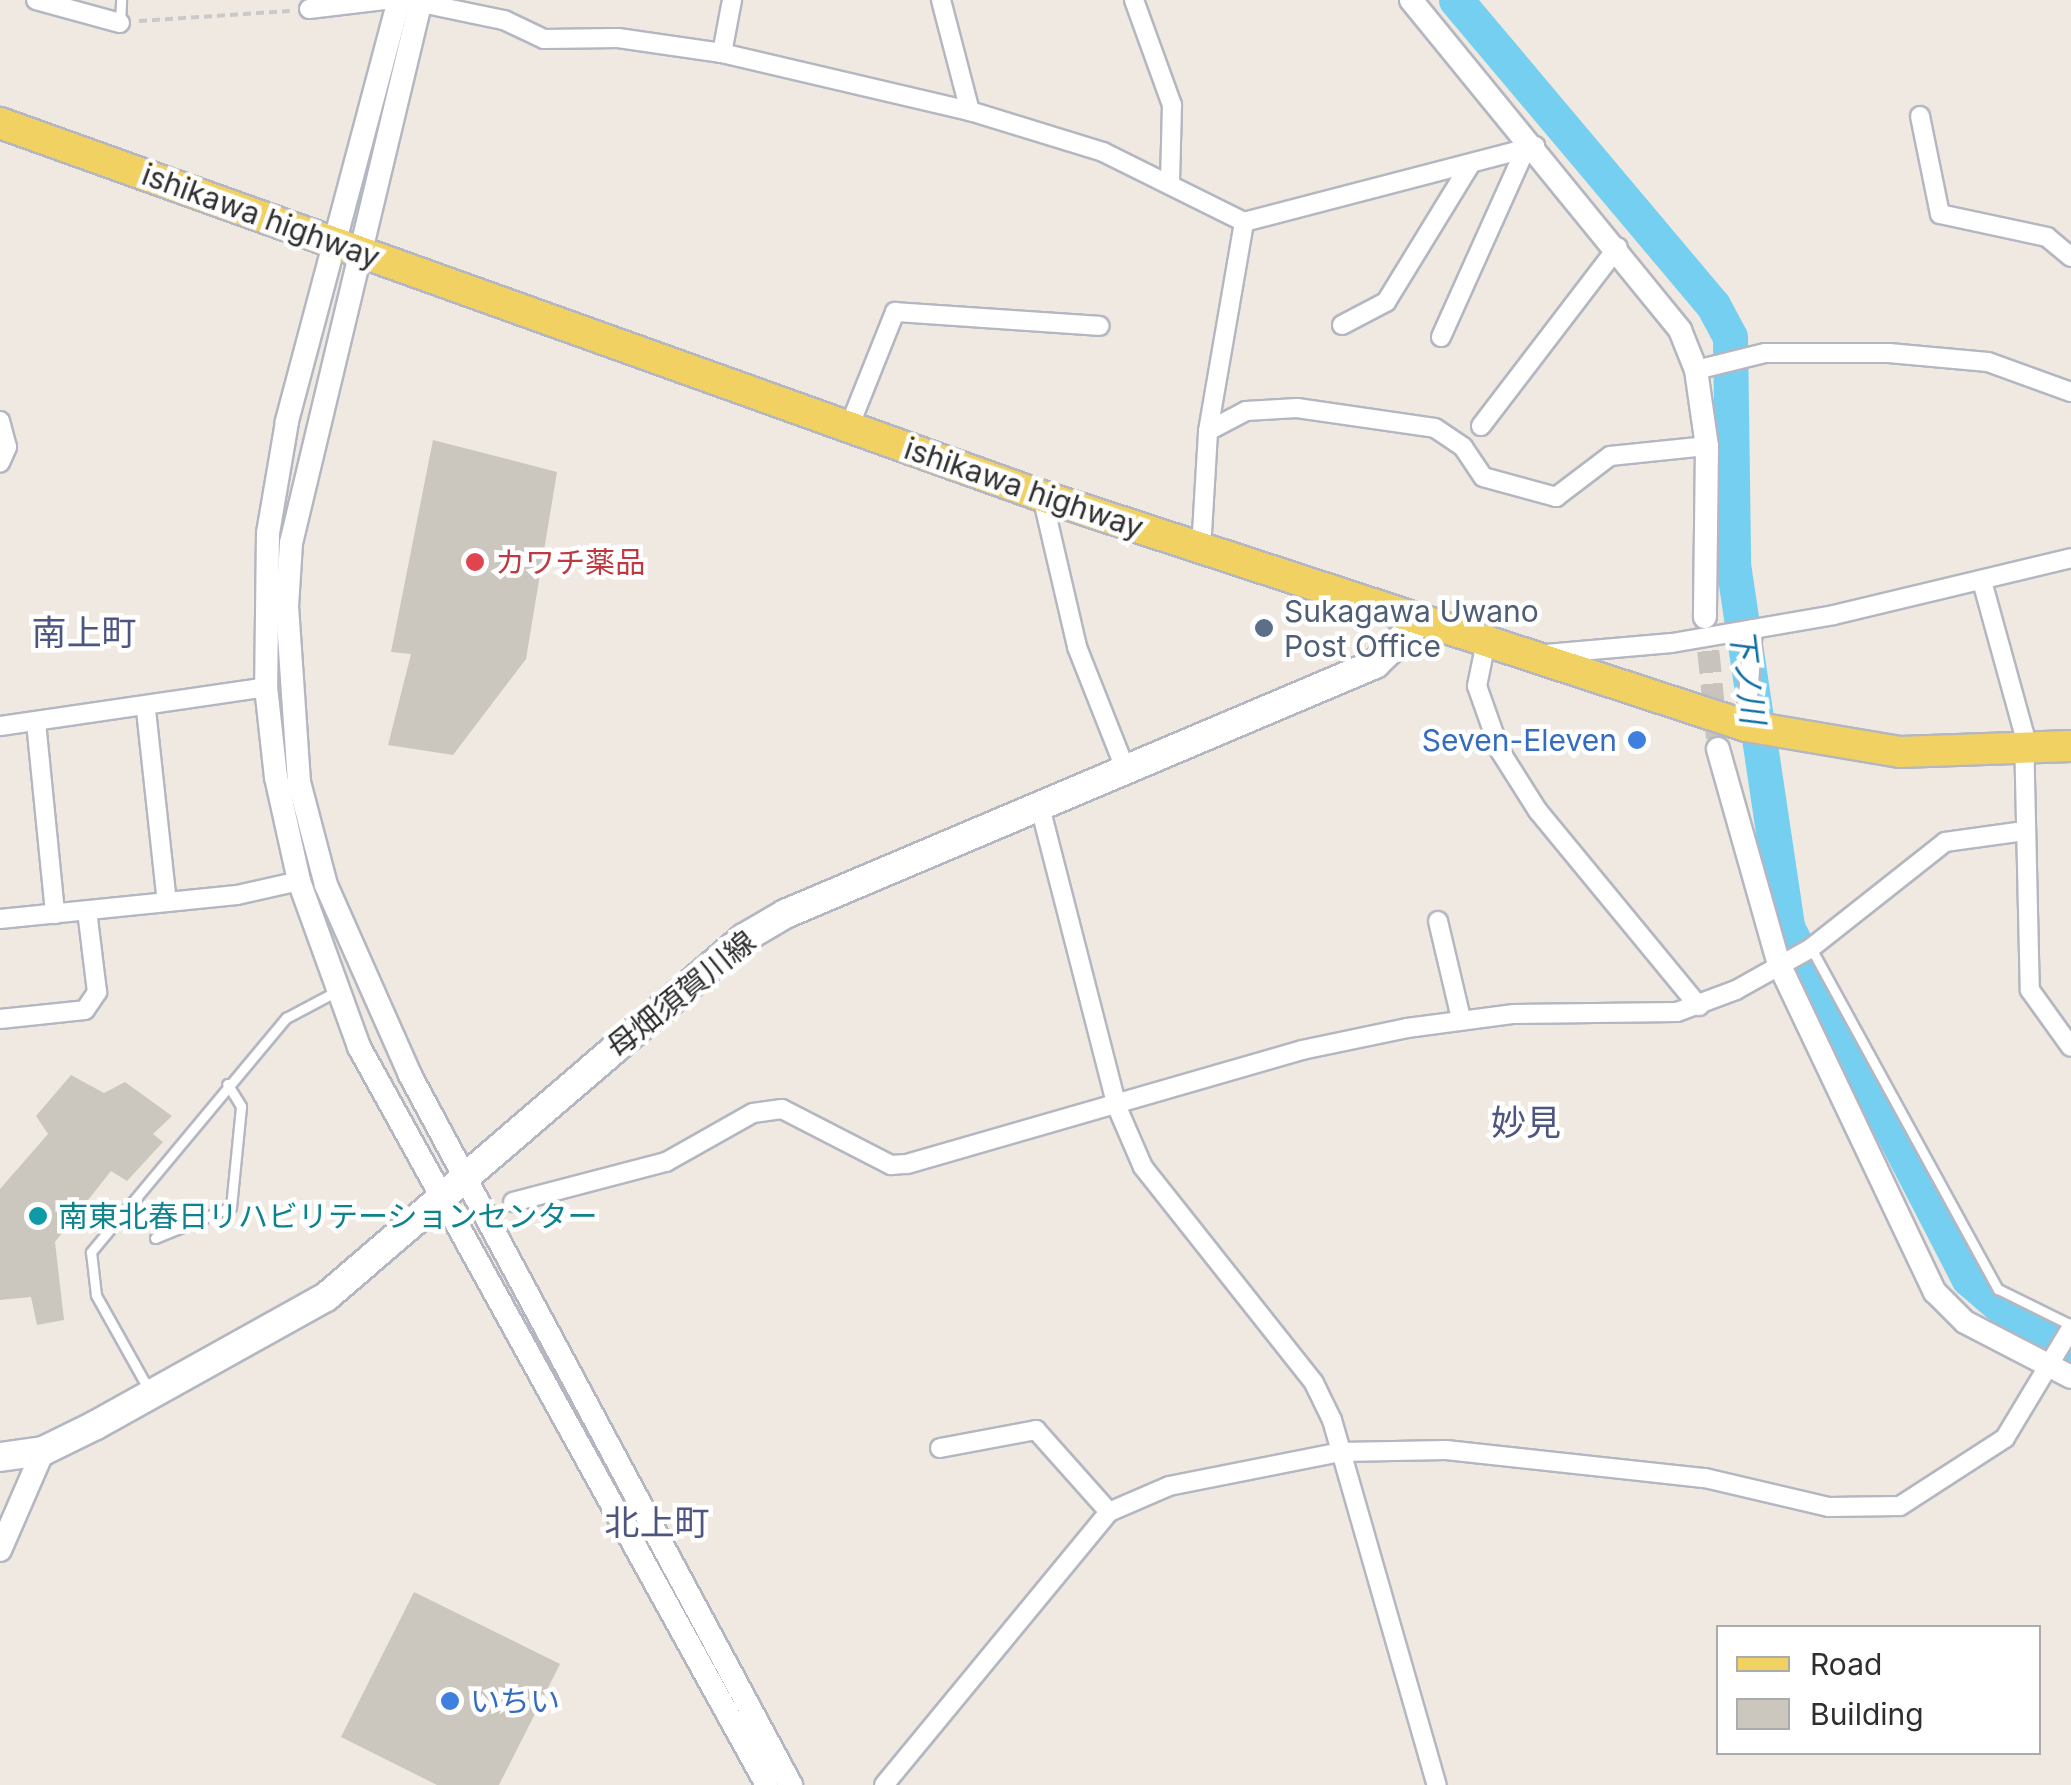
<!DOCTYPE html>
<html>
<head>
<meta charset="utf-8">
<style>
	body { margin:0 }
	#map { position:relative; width:2071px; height:1785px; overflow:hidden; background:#efe9e1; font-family:Inter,"Noto Sans JP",sans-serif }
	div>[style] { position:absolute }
	.river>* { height:35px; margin:-17.5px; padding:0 17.5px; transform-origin:17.5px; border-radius:17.5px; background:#75cff0 }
	.building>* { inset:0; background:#cbc7bf }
	.tertiary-tunnel>* { height:22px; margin-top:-11px; transform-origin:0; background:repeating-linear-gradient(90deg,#c8c4bd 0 22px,transparent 0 33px) }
	.path>* { height:4px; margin-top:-2px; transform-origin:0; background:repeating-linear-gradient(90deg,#c9c9c9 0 8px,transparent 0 13px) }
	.roads { filter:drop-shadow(2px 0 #b4b7c1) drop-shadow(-2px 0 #b4b7c1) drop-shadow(0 2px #b4b7c1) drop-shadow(0 -2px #b4b7c1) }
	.service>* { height:9px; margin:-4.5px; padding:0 4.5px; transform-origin:4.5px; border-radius:4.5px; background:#fff }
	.minor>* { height:18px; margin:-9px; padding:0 9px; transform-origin:9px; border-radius:9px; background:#fff }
	.tertiary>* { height:22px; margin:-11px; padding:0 11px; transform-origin:11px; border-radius:11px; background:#fff }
	.secondary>* { height:28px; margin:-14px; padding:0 14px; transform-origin:14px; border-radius:14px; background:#fff }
	.primary>* { height:30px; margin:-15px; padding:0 15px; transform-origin:15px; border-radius:15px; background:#f2d163 }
	.dots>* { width:28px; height:28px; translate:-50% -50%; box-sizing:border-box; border:5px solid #fff; border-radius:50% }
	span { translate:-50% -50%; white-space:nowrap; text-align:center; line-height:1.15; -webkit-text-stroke:9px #fff; paint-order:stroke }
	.street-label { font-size:30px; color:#2e2e2e }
	.health-label { font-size:30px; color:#be3a42 }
	.left { translate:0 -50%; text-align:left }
	.service-label { font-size:30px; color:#4e5e75 }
	.shop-label { font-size:30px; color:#366cbe }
	.right { translate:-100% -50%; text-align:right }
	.culture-label { font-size:30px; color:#0d838f }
	.water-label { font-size:32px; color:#0d6fa3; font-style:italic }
	.quarter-label { font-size:35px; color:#4d5680 }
	.legend { position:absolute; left:1716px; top:1625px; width:325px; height:130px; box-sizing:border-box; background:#fff; border:2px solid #ababab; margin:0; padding:12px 18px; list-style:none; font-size:30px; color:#2e2e2e }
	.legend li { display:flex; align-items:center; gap:20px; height:50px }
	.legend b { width:50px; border:2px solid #ababab }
</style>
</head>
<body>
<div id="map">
	<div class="river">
		<i style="left:1456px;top:0;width:399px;rotate:49.9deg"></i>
		<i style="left:1713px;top:305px;width:36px;rotate:62deg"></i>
		<i style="left:1730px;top:337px;width:227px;rotate:89.2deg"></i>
		<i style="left:1733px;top:564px;width:367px;rotate:81.5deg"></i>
		<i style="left:1787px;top:927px;width:396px;rotate:62.7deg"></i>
		<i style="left:1969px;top:1279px;width:77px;rotate:40.8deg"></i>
		<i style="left:2027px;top:1329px;width:48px;rotate:23.4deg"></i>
	</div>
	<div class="building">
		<i style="clip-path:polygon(433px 440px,557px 472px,526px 659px,453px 755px,388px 745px,411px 654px,391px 652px)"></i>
		<i style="clip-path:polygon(71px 1075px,104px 1093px,125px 1082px,172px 1116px,153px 1134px,163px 1142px,127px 1181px,111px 1171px,55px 1242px,64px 1320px,37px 1325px,31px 1297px,0 1300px,0 1189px,48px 1134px,36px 1116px)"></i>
		<i style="clip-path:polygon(414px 1592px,560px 1664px,499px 1785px,437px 1785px,341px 1737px)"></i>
	</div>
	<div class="tertiary-tunnel">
		<i style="left:1705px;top:618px;width:132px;rotate:84.3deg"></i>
	</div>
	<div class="path">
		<i style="left:139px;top:21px;width:151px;rotate:-3.8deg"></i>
	</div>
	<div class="roads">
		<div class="service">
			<i style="left:120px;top:22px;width:22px;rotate:-87deg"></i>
			<i style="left:1811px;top:948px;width:389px;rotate:61.3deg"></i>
			<i style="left:1998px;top:1289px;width:81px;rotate:26.3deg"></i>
			<i style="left:155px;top:1238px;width:82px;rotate:-22.2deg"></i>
			<i style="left:231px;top:1207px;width:101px;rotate:-84.3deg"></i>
			<i style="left:241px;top:1106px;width:26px;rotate:-122deg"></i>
			<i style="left:149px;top:1390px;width:109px;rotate:-119.2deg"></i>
			<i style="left:96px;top:1295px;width:43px;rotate:-96.6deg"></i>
			<i style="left:91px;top:1252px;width:305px;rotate:-50.2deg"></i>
			<i style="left:286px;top:1018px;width:55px;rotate:-28deg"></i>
		</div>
		<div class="minor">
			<i style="left:36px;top:0;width:87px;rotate:15.3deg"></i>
			<i style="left:407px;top:0;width:99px;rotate:11.7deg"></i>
			<i style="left:504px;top:20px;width:44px;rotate:25.4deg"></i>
			<i style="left:544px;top:39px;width:74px;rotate:-0.8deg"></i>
			<i style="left:618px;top:38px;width:105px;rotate:8.2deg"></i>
			<i style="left:722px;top:53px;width:255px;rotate:13.2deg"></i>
			<i style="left:970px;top:111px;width:139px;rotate:17.1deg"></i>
			<i style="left:1103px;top:152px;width:157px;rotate:26.4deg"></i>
			<i style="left:1244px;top:222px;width:301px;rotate:-14.6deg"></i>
			<i style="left:941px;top:0;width:115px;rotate:75.4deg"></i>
			<i style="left:1134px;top:0;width:112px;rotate:70.1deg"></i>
			<i style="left:1172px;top:105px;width:76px;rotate:91.5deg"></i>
			<i style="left:309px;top:9px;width:78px;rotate:-6.7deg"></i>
			<i style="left:722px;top:53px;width:54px;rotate:-79.3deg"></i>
			<i style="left:1920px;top:116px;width:100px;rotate:78.5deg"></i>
			<i style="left:1940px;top:214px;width:109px;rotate:12.1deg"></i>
			<i style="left:2047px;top:237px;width:31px;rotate:40deg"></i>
			<i style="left:1342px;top:325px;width:50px;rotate:-27.6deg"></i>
			<i style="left:1386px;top:302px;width:161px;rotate:-58.5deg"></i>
			<i style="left:1441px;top:337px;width:205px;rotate:-65.8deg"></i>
			<i style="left:1696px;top:370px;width:71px;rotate:-13.8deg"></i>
			<i style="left:1765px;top:353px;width:124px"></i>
			<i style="left:1889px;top:353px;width:99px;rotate:5.2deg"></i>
			<i style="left:1988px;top:362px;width:88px;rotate:19.9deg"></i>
			<i style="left:0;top:421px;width:27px;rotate:75deg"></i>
			<i style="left:7px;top:447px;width:17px;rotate:114deg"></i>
			<i style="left:1481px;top:426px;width:225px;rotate:-52.6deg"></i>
			<i style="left:849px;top:427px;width:124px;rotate:-68.2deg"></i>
			<i style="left:895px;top:312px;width:205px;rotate:3.9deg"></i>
			<i style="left:1208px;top:431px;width:43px;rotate:-27.8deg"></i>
			<i style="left:1246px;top:411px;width:51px;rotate:-3.4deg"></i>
			<i style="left:1297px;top:408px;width:139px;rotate:8.2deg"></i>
			<i style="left:1435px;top:428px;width:34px;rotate:34deg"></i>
			<i style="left:1463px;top:447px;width:36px;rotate:56deg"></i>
			<i style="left:1483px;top:477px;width:76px;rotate:15.3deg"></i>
			<i style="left:1556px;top:497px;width:68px;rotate:-37.2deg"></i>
			<i style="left:1610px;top:456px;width:98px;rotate:-5.9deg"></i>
			<i style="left:1042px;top:496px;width:155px;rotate:76.9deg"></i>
			<i style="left:1077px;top:647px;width:130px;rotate:68.4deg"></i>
			<i style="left:1201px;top:550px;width:119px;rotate:-86.6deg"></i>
			<i style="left:1208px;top:431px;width:212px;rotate:-80.2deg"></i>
			<i style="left:1982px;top:581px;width:159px;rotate:74.6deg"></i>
			<i style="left:2024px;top:734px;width:256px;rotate:88.7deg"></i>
			<i style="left:2030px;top:990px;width:70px;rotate:54.3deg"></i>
			<i style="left:1486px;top:642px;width:45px;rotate:101.6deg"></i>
			<i style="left:1477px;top:686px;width:69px;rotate:70.5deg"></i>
			<i style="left:1500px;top:751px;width:71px;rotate:57.7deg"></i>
			<i style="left:1538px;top:811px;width:253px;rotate:50.5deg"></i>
			<i style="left:1546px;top:654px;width:126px;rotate:-5deg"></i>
			<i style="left:1672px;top:643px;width:164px;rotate:-9.8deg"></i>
			<i style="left:1834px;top:615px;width:244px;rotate:-13.5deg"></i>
			<i style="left:146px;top:710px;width:193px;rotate:83.8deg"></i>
			<i style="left:36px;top:722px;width:193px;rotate:84.3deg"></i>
			<i style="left:0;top:726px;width:269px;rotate:-8.3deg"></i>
			<i style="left:1746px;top:726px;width:97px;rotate:-85.9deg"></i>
			<i style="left:1039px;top:803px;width:314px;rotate:75.6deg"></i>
			<i style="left:1117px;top:1107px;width:65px;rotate:66.6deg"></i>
			<i style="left:1143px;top:1167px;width:275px;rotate:51.6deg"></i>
			<i style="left:1314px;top:1383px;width:41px;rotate:64.1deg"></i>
			<i style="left:1332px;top:1420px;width:380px;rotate:74deg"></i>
			<i style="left:0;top:919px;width:238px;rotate:-5.8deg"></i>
			<i style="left:237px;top:895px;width:64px;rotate:-12.7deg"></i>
			<i style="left:1438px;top:921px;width:100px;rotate:76.7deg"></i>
			<i style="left:0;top:1019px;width:85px;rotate:-6deg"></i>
			<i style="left:85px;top:1010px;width:22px;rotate:-56deg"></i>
			<i style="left:97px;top:992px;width:82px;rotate:-97deg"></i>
			<i style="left:513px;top:1202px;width:158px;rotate:-14.7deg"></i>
			<i style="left:666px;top:1162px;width:100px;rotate:-29.4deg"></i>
			<i style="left:753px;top:1113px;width:29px;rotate:-8deg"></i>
			<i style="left:782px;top:1109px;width:123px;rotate:27.2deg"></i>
			<i style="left:891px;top:1165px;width:16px;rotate:-4deg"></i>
			<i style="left:907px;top:1164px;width:411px;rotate:-16.1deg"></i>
			<i style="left:1302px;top:1050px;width:107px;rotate:-11.8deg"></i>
			<i style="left:1407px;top:1028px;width:108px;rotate:-7.5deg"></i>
			<i style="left:1514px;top:1014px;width:163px;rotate:-0.7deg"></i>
			<i style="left:1677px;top:1012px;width:63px;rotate:-20.4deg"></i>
			<i style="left:1736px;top:990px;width:86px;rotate:-29.2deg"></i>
			<i style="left:1811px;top:948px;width:171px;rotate:-38.3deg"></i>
			<i style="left:1945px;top:842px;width:80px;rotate:-7.9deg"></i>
			<i style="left:940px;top:1448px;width:98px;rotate:-10.6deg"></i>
			<i style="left:1036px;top:1430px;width:110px;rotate:48.3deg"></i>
			<i style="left:884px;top:1785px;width:354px;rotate:-50.5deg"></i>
			<i style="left:1109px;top:1512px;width:65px;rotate:-23.4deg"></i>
			<i style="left:1169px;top:1486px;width:175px;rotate:-11.2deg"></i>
			<i style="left:1341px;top:1452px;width:105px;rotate:-1.1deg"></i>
			<i style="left:1446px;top:1450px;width:261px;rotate:6.2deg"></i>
			<i style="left:1705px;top:1478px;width:127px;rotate:13.2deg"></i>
			<i style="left:1829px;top:1507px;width:71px;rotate:-0.8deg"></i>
			<i style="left:1900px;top:1506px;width:125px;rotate:-32.9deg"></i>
			<i style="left:2005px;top:1438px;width:128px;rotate:-59deg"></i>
		</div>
		<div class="tertiary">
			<i style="left:399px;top:0;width:437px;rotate:104.9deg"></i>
			<i style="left:287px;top:422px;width:113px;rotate:99.7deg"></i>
			<i style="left:268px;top:533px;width:154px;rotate:90.7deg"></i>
			<i style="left:266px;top:687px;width:91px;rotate:83.7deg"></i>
			<i style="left:276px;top:777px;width:107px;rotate:77.5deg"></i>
			<i style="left:299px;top:881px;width:177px;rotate:70.1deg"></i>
			<i style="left:359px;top:1047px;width:843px;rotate:61.06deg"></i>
			<i style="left:421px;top:0;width:558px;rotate:103.46deg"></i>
			<i style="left:291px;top:543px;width:63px;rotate:93.6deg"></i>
			<i style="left:287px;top:606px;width:176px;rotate:86.1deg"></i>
			<i style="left:299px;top:782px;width:106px;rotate:75.3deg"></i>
			<i style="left:326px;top:885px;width:208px;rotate:66.1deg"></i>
			<i style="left:410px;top:1075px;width:806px;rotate:61.78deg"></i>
			<i style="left:1411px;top:0;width:426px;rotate:50.8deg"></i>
			<i style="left:1680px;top:330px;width:43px;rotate:68.2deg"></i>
			<i style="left:1696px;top:370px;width:77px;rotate:81.8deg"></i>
			<i style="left:1707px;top:446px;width:171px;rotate:90.7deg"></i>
			<i style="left:1718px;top:749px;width:223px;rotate:74.2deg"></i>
			<i style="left:1779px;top:964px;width:363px;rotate:64.6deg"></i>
			<i style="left:1935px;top:1292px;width:42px;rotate:45deg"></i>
			<i style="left:1965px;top:1322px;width:119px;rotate:27.4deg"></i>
			<i style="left:0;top:1550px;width:108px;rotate:-66.5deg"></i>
		</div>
		<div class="secondary">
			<i style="left:0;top:1457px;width:43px;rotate:-7.9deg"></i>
			<i style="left:43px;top:1451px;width:59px;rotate:-26.1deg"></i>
			<i style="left:96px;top:1425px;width:263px;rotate:-29.1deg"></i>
			<i style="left:326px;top:1297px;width:551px;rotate:-40.66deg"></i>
			<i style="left:744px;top:938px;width:48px;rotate:-30.3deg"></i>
			<i style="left:785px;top:914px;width:641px;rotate:-22.96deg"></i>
			<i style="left:1375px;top:664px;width:61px;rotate:-43.7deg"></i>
		</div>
		<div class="primary">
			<i style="left:0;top:123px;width:1107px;rotate:19.7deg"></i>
			<i style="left:1042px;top:496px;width:741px;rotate:18.09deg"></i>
			<i style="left:1746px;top:726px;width:156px;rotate:9.6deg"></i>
			<i style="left:1900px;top:752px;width:171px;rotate:-2deg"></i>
		</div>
	</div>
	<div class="dots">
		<i style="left:475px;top:562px;background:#e0444e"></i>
		<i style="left:1264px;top:628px;background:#5c6f8a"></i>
		<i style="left:1637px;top:740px;background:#3f7fe0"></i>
		<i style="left:38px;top:1216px;background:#0f9aa8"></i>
		<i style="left:450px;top:1701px;background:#3f7fe0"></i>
	</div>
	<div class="street-label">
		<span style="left:261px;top:216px;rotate:20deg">ishikawa highway</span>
		<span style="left:1024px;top:488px;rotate:19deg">ishikawa highway</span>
		<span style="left:681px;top:994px;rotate:-39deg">母畑須賀川線</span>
	</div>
	<div class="health-label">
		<span class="left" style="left:495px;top:562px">カワチ薬品</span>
	</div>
	<div class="service-label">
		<span class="left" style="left:1284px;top:628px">Sukagawa Uwano<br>Post Office</span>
	</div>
	<div class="shop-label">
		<span class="right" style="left:1617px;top:740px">Seven-Eleven</span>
		<span class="left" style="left:470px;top:1701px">いちい</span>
	</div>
	<div class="culture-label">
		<span class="left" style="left:58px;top:1216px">南東北春日リハビリテーションセンター</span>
	</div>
	<div class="water-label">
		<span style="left:1747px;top:676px;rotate:83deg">下ノ川</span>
	</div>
	<div class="quarter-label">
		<span style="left:84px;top:632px">南上町</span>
		<span style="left:1526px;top:1122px">妙見</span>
		<span style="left:657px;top:1522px">北上町</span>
	</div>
	<ul class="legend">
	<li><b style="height:12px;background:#f2d163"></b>Road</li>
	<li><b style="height:28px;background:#cbc7bf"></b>Building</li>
	</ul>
</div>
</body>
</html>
